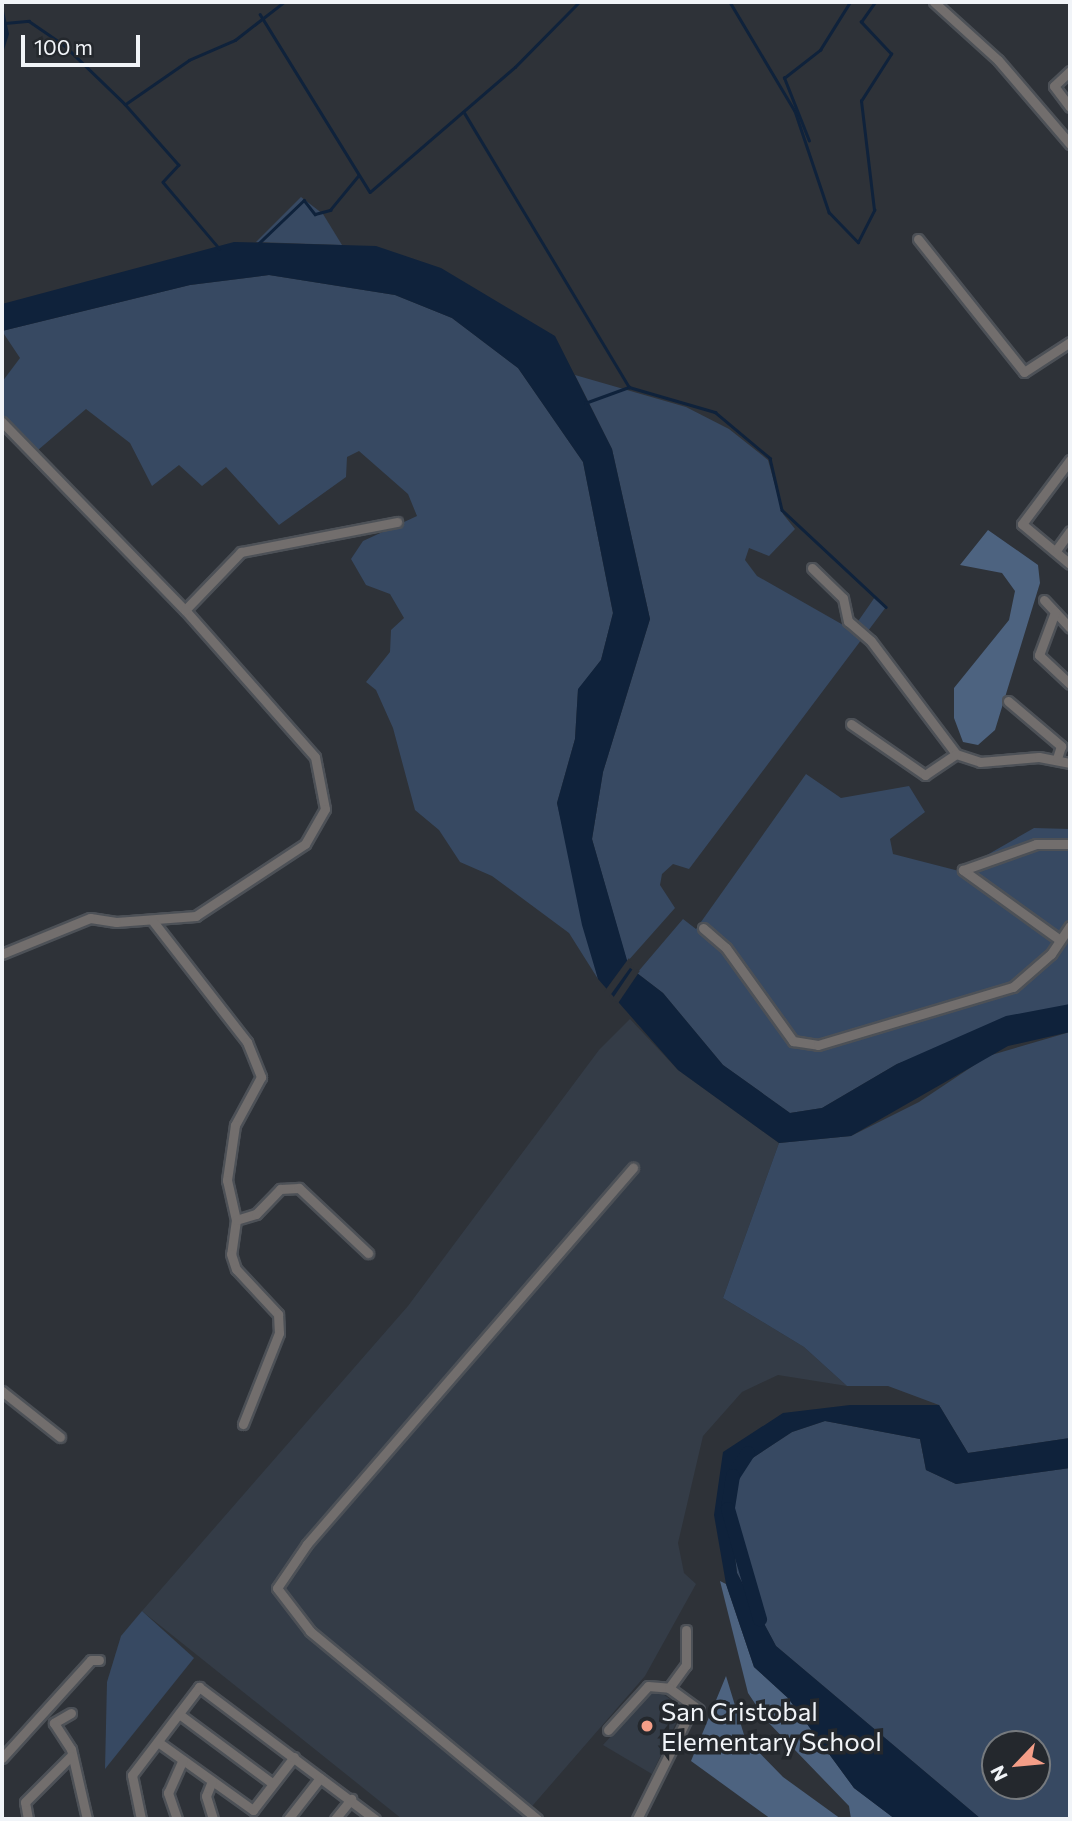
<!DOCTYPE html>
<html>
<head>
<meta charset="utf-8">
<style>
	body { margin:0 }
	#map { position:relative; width:1072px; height:1821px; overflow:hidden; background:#2e3238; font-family:Commissioner,sans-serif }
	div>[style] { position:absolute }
	.built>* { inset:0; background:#343c47 }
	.green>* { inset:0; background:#374962 }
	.forest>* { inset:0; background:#4d6380 }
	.water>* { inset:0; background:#0f223b }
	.pier>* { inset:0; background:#2e3238; transform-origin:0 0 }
	.stream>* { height:2.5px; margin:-1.25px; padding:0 1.25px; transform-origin:1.25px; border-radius:1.25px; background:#0f223b }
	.river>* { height:14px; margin:-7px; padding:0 7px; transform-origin:7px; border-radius:7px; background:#0f223b }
	.roads { filter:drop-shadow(2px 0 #4d5157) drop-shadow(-2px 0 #4d5157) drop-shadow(0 2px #4d5157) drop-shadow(0 -2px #4d5157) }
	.minor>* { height:9px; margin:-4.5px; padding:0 4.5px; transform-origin:4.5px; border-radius:4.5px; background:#726e6d }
	.dots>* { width:19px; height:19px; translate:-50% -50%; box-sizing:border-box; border:4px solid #24282d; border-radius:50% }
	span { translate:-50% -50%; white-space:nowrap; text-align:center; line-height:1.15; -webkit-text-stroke:7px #24282d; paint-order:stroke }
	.poi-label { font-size:26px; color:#f1f4f8 }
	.left { translate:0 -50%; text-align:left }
	.frame { position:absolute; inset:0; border:4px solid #f1f4f8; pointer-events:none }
	.north { position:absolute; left:981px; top:1730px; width:70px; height:70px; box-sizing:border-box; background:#24282d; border:2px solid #767a7e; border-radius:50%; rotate:244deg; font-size:19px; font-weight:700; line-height:28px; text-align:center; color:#f1f4f8 }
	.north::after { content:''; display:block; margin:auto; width:24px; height:32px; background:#f49e88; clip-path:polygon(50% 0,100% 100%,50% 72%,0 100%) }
	.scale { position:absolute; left:21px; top:35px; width:119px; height:32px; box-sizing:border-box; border:4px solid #f1f4f8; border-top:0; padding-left:9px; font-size:21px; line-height:24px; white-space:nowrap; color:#f1f4f8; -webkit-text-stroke:5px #24282d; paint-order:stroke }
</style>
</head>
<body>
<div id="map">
	<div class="built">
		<i style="clip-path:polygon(630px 1019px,678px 1070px,779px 1143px,723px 1298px,804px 1347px,847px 1386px,778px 1375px,742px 1392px,703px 1436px,678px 1543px,684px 1573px,696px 1584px,645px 1676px,521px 1819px,402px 1819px,142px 1611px,408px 1306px,599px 1050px)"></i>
		<i style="clip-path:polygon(654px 1688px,683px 1708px,652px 1774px,603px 1745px)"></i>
	</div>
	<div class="green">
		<i style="clip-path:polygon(301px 197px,323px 214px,342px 245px,256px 242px)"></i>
		<i style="clip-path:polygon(269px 275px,395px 295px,452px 318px,518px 368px,583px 462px,613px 613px,601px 660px,578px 690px,575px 739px,557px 803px,598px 979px,569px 933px,492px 876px,460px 862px,439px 830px,415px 810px,393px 728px,376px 690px,366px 682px,390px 652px,391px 630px,404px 618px,390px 594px,366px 585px,351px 559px,363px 541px,417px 516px,408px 494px,359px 451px,347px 457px,346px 477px,279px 525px,226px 467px,202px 486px,179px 465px,152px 486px,130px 443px,86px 409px,31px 456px,2px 424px,2px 382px,20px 358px,2px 331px,190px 285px)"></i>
		<i style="clip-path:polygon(575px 375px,686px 407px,729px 429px,768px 460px,783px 514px,795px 529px,769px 556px,749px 548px,745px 560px,757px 576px,852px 630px,875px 597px,886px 607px,689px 869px,673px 864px,662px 874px,660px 885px,675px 908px,627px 962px,592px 839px,603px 772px,650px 619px,612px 449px)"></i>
		<i style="clip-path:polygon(806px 774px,841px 798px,909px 786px,925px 812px,890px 839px,893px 854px,959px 871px,1034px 828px,1070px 829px,1070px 1004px,897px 1064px,822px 1108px,790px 1113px,723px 1065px,663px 993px,637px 973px,683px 919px,696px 929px)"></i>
		<i style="clip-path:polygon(1070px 1032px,1070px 1438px,968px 1453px,939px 1405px,888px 1386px,847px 1386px,804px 1347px,723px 1298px,779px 1143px,851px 1136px,919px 1102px,988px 1056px)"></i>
		<i style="clip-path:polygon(evenodd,825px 1421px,920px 1439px,926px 1470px,956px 1484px,1070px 1468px,1070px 1819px,981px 1819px,776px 1646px,737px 1573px,728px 1499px,733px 1471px,792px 1432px,825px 1421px,995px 1744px,1037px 1744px,1037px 1786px,995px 1786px,995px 1744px)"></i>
		<i style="clip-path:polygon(142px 1611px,194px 1658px,105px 1769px,107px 1682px,121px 1636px)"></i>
	</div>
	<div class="forest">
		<i style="clip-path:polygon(988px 530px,1038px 565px,1040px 583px,995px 730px,978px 745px,963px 742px,954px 718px,954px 688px,1009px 620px,1015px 591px,1002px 573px,960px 565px)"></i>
		<i style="clip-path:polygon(720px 1581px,726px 1584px,754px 1667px,788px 1698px,854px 1788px,895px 1819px,851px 1819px,849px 1806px,766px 1720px,748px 1693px)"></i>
		<i style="clip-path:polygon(726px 1676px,745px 1738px,783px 1777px,841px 1819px,771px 1819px,691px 1761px)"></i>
	</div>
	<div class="water">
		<i style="clip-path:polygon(2px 2px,9px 34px,2px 56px)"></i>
		<i style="clip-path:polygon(234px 242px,376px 246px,441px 268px,555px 336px,612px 449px,650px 619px,603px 772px,592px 839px,629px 967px,663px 993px,723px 1065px,790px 1113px,822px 1108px,897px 1064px,1006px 1016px,1070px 1004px,1070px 1032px,1008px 1046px,851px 1136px,779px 1143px,678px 1070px,598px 979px,582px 925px,557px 803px,575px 739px,578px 689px,601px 660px,613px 613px,583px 462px,518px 368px,452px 318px,395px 295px,269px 275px,190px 285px,2px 331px,2px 304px)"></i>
		<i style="clip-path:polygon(850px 1405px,939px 1405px,968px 1453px,1070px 1438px,1070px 1468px,956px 1484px,926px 1470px,920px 1439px,825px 1421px,792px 1432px,733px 1471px,728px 1499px,737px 1573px,776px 1646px,981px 1819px,895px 1819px,854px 1788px,788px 1698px,754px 1667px,726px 1584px,714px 1515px,723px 1452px,783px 1413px)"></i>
	</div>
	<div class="pier">
		<i style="clip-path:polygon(629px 958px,632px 965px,609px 997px,604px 992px)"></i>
		<i style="left:634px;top:967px;width:7px;height:39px;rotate:34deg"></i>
	</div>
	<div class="stream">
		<i style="left:730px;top:2px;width:127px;rotate:59.2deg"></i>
		<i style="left:795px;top:111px;width:107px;rotate:71.4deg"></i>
		<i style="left:829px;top:212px;width:42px;rotate:46deg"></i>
		<i style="left:858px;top:242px;width:36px;rotate:-63deg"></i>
		<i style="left:874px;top:210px;width:110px;rotate:-96.8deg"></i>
		<i style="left:861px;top:101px;width:56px;rotate:-57.4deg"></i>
		<i style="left:891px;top:54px;width:44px;rotate:-133.2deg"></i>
		<i style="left:861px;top:22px;width:24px;rotate:-55deg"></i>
		<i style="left:260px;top:14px;width:209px;rotate:58.3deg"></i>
		<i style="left:370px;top:192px;width:191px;rotate:-40.8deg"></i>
		<i style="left:515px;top:67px;width:91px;rotate:-45.4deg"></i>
		<i style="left:5px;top:23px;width:24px;rotate:-5deg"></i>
		<i style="left:29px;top:21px;width:42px;rotate:34.4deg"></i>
		<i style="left:64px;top:45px;width:85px;rotate:44deg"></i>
		<i style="left:125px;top:104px;width:81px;rotate:48.5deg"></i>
		<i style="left:179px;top:165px;width:23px;rotate:133deg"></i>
		<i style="left:163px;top:182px;width:87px;rotate:49.7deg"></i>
		<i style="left:127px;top:103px;width:75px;rotate:-34.7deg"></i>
		<i style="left:189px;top:60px;width:50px;rotate:-23.5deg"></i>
		<i style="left:235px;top:40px;width:62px;rotate:-37.8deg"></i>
		<i style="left:464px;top:112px;width:321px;rotate:59deg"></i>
		<i style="left:809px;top:141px;width:68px;rotate:-111.6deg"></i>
		<i style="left:784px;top:78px;width:46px;rotate:-37.9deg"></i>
		<i style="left:820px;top:50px;width:57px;rotate:-58deg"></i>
		<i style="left:259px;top:243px;width:62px;rotate:-43.7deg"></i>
		<i style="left:304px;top:200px;width:18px;rotate:52deg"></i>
		<i style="left:315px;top:214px;width:16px;rotate:-15deg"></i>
		<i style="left:330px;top:210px;width:44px;rotate:-50.5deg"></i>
		<i style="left:585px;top:403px;width:47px;rotate:-20deg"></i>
		<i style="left:629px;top:387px;width:90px;rotate:16.2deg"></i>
		<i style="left:715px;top:412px;width:72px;rotate:39.9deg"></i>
		<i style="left:770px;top:458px;width:53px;rotate:77deg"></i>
		<i style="left:782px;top:510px;width:142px;rotate:43deg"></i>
	</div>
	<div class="river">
		<i style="left:748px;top:1453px;width:27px;rotate:123deg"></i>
		<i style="left:733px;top:1476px;width:33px;rotate:99deg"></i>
		<i style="left:728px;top:1509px;width:115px;rotate:73.8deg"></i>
	</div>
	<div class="roads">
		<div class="minor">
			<i style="left:934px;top:2px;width:86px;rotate:42.2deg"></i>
			<i style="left:998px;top:60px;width:111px;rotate:49.4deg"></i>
			<i style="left:1070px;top:71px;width:22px;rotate:137deg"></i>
			<i style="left:1054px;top:86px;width:26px;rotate:53deg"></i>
			<i style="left:918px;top:239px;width:170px;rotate:51.4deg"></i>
			<i style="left:1024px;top:372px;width:55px;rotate:-33.1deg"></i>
			<i style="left:2px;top:422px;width:262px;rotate:45.8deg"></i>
			<i style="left:185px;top:610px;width:196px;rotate:48.5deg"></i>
			<i style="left:315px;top:757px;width:53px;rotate:79.1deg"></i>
			<i style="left:325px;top:809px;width:40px;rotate:119.7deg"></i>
			<i style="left:305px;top:844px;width:131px;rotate:146.6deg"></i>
			<i style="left:196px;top:916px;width:80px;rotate:175.7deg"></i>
			<i style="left:116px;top:922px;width:26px;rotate:-171deg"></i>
			<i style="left:90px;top:918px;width:95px;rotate:157.8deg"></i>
			<i style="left:1070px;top:460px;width:80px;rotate:126.9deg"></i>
			<i style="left:1022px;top:524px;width:62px;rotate:39.8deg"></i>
			<i style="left:1057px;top:549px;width:22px;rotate:-54deg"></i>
			<i style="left:812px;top:568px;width:43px;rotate:44.1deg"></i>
			<i style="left:843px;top:598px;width:24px;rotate:78deg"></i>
			<i style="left:848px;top:621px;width:30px;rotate:41deg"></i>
			<i style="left:871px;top:641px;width:141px;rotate:53deg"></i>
			<i style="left:956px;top:754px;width:25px;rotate:18deg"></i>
			<i style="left:980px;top:762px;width:59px;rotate:-4.8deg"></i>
			<i style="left:1039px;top:757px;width:32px;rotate:11deg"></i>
			<i style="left:1044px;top:600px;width:38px;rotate:47deg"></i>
			<i style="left:185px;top:610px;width:81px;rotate:-46deg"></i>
			<i style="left:241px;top:552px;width:159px;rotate:-10.9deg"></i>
			<i style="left:1055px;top:612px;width:46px;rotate:110.4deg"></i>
			<i style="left:1039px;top:655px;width:42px;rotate:43.1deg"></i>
			<i style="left:1008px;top:701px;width:70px;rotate:40.3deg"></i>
			<i style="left:1061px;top:746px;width:13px;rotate:108deg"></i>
			<i style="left:851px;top:724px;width:90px;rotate:34.6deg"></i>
			<i style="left:925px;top:775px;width:37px;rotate:-34deg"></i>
			<i style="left:152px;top:920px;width:155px;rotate:52.1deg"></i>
			<i style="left:247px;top:1042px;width:38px;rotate:68deg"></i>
			<i style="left:261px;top:1077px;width:55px;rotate:118.4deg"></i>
			<i style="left:235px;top:1125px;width:56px;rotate:98.3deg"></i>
			<i style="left:227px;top:1180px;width:41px;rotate:77.3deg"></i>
			<i style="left:236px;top:1220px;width:34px;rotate:98deg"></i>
			<i style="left:231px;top:1254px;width:16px;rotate:72deg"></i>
			<i style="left:236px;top:1269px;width:62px;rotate:47deg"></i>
			<i style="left:278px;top:1314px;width:19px;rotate:87deg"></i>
			<i style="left:279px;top:1333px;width:98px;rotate:111.6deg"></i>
			<i style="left:703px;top:928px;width:30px;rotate:41deg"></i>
			<i style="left:726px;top:948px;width:115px;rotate:54.2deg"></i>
			<i style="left:793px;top:1041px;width:25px;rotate:9deg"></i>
			<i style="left:818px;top:1045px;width:203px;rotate:-16.6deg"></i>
			<i style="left:1013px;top:987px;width:50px;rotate:-41deg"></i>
			<i style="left:1051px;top:954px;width:34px;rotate:-56deg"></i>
			<i style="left:1060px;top:940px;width:120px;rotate:-144.2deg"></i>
			<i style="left:963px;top:870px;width:77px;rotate:-19.6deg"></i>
			<i style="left:1036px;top:844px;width:34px"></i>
			<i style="left:236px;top:1220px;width:21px;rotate:-17deg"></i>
			<i style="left:256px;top:1214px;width:35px;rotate:-46deg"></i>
			<i style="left:280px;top:1189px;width:19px;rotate:-3deg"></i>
			<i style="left:299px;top:1188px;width:95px;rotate:43.3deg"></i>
			<i style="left:2px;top:1391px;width:74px;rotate:38.4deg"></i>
			<i style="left:669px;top:1688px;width:29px;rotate:-54deg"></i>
			<i style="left:686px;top:1665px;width:35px;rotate:-90deg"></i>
			<i style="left:71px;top:1713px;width:20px;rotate:150deg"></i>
			<i style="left:54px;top:1723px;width:31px;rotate:57deg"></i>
			<i style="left:71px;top:1749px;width:72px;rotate:77.1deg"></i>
			<i style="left:179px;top:1714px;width:116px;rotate:36.6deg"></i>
			<i style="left:608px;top:1730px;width:59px;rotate:-47.7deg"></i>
			<i style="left:648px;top:1686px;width:21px;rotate:5deg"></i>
			<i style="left:669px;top:1688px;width:37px;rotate:36deg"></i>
			<i style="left:158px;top:1742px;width:117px;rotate:35.6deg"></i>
			<i style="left:253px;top:1810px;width:67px;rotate:-52.3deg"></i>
			<i style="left:2px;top:1758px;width:132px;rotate:-47.8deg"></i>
			<i style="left:91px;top:1660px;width:8px"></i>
			<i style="left:212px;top:1781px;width:16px;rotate:112deg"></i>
			<i style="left:206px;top:1796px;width:24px;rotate:73deg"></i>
			<i style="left:28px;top:1819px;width:17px;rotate:-100deg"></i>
			<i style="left:25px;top:1802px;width:65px;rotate:-45deg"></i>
			<i style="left:141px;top:1819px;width:45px;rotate:-101.6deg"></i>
			<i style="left:132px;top:1775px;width:111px;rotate:-52.7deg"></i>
			<i style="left:199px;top:1687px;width:220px;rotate:36.9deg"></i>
			<i style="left:177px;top:1819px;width:28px;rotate:-109deg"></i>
			<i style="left:168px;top:1793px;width:36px;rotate:-66deg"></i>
			<i style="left:288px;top:1819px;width:52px;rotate:-52deg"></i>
			<i style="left:335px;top:1819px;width:26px;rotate:-51deg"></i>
			<i style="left:537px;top:1819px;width:295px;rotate:-140.4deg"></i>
			<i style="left:310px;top:1631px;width:54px;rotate:-127.5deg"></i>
			<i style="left:277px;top:1588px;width:53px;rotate:-55.7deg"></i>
			<i style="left:307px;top:1544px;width:498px;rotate:-49.1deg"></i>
			<i style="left:637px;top:1819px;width:126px;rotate:-63.6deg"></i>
		</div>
	</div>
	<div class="dots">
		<i style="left:647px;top:1726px;background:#f49e88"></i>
	</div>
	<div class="poi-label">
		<span class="left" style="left:661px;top:1726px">San Cristobal<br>Elementary School</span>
	</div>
	<div class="frame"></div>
	<div class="north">N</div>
	<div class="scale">100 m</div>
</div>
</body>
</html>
